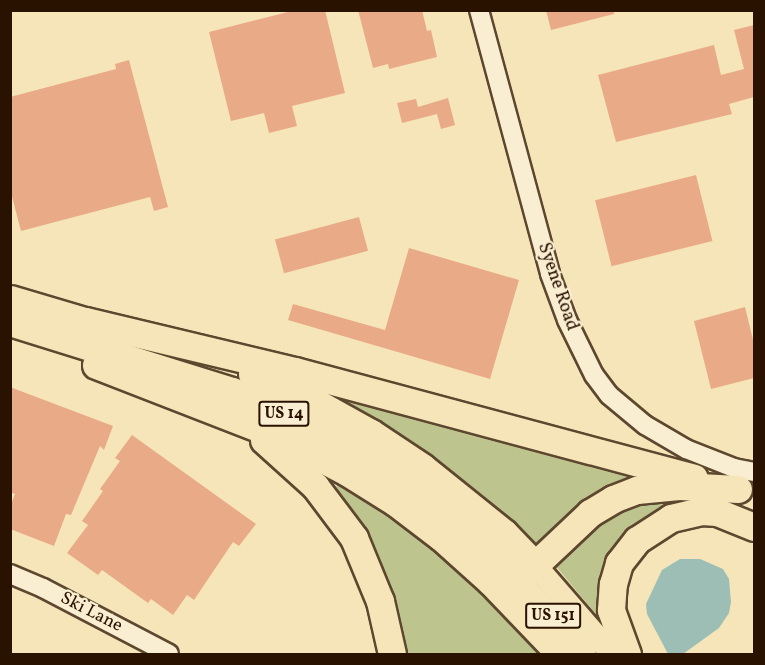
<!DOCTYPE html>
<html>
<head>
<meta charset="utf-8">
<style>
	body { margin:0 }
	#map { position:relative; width:765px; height:665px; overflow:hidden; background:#f6e5b8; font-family:Vollkorn,serif }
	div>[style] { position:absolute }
	.green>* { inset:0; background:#bec48d }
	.water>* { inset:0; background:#9dbeb4 }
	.building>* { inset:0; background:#e9ab87; transform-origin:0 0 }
	.roads { filter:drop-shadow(2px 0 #5d472f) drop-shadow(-2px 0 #5d472f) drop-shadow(0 2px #5d472f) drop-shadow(0 -2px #5d472f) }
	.minor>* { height:18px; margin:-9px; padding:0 9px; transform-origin:9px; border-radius:9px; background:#f9eed1 }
	.major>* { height:22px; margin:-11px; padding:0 11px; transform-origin:11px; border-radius:11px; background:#f6e5b8 }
	.highway>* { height:27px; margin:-13.5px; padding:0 13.5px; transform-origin:13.5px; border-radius:13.5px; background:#f6e5b8 }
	span { translate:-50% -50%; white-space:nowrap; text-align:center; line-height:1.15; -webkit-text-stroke:4.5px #f9eed1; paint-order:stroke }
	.shield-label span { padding:2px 4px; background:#f9eed1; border:2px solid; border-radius:4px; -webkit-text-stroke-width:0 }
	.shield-label { font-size:16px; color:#2a1201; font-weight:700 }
	.street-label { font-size:18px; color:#2a1201 }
	.frame { position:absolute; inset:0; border:12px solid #2a1201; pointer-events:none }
</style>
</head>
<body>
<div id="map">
	<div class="green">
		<i style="clip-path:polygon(319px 390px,642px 472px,639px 479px,600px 491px,588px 497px,536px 543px,483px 496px,427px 453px,368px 416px)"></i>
		<i style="clip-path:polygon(342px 484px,392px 517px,443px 557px,493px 603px,542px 654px,402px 654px,335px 491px,337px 485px)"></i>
		<i style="clip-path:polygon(681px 500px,686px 506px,661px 512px,599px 618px,555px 565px,557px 558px,564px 549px,615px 511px,655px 501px)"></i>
	</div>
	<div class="water">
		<i style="clip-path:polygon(680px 559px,700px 559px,723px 569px,729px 579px,731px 602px,729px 613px,719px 628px,683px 654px,668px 654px,647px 614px,646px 604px,662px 570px)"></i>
	</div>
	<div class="building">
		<i style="clip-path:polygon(296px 10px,325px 10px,345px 93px,292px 106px,297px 126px,269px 133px,264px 113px,231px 121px,209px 32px)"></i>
		<i style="clip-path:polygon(358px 10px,422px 10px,427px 31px,431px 30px,437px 57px,389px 69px,388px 64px,373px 68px)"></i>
		<i style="clip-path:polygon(546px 10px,614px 10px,614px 14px,551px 30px)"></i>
		<i style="clip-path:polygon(754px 25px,754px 97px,729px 104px,732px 114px,616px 142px,598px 75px,714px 45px,721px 75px,744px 69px,734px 30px)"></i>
		<i style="clip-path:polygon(129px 60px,168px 207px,154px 211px,150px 197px,21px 231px,10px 189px,10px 97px,116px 69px,115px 64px)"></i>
		<i style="clip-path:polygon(448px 98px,455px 125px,441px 129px,437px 114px,402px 123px,397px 103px,416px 99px,418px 107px)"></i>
		<i style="left:696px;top:175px;width:68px;height:104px;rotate:76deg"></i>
		<i style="left:359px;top:217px;width:35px;height:87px;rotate:75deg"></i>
		<i style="clip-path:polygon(409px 248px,519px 280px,490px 379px,288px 320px,293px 304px,385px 330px)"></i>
		<i style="clip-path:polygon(745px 307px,754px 344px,754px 378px,711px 389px,694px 321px)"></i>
		<i style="clip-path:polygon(10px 387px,113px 426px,104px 450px,100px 446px,71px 515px,66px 514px,54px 546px,10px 529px,10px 507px,15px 494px,10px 492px)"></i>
		<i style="clip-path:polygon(132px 435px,256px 524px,239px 546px,233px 542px,194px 600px,187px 595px,173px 615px,151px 599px,148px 603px,102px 570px,98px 575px,67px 553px,88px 525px,82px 521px,103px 491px,100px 489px,120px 461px,115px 458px)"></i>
	</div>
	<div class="roads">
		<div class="minor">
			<i style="left:479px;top:10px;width:273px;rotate:74.9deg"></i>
			<i style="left:550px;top:274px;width:49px;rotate:69.7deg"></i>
			<i style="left:567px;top:320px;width:61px;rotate:63.9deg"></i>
			<i style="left:594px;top:375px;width:25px;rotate:53deg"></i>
			<i style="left:609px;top:395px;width:47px;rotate:39.8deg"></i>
			<i style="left:645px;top:425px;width:48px;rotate:30.3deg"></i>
			<i style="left:686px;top:449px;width:52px;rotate:21.6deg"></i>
			<i style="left:734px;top:468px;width:20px;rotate:11deg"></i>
			<i style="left:10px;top:574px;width:36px;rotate:23deg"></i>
			<i style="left:43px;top:588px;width:142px;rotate:27.6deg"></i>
		</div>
		<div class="major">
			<i style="left:535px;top:565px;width:118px;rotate:49.1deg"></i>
			<i style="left:519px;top:580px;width:99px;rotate:48.3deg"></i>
		</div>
		<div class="highway">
			<i style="left:10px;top:299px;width:95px;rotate:16.5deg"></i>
			<i style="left:85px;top:321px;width:216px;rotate:13.4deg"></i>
			<i style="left:295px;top:371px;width:413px;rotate:15deg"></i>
			<i style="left:10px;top:322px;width:232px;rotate:17.3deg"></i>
			<i style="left:232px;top:391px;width:63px;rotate:23.3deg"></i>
			<i style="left:290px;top:416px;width:70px;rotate:28deg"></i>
			<i style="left:352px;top:449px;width:64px;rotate:31deg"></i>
			<i style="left:407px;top:482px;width:66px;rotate:38.3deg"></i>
			<i style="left:459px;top:523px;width:83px;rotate:43.5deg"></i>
			<i style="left:519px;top:580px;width:98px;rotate:-43.3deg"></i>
			<i style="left:590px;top:513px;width:27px;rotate:-31deg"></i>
			<i style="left:613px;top:499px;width:26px;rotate:-21deg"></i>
			<i style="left:637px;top:490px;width:42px;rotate:-5.4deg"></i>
			<i style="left:679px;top:486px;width:59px;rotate:2.9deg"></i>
			<i style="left:96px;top:365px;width:196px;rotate:21.2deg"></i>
			<i style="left:279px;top:436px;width:77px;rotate:27.9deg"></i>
			<i style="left:347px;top:472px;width:57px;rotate:32deg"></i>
			<i style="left:395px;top:502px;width:58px;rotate:37.3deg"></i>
			<i style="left:441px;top:537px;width:67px;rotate:42deg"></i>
			<i style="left:491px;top:582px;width:100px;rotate:46.2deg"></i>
			<i style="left:252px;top:374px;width:61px;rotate:23.2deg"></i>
			<i style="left:308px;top:398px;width:72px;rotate:29.1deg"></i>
			<i style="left:371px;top:433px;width:61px;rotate:33.7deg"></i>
			<i style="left:422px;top:467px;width:105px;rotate:38.8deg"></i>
			<i style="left:504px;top:533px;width:45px;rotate:45.9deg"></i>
			<i style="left:264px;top:440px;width:69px;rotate:42deg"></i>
			<i style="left:315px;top:486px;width:65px;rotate:53.1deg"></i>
			<i style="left:354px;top:538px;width:68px;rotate:67.6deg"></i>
			<i style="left:380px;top:601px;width:54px;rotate:77.2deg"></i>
			<i style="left:627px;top:654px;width:47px;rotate:-110deg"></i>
			<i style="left:611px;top:610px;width:26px;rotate:-86deg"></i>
			<i style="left:613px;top:584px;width:22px;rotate:-74deg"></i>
			<i style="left:619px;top:563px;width:29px;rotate:-52deg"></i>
			<i style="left:637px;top:540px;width:40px;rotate:-32.9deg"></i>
			<i style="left:671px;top:518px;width:31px;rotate:-13deg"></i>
			<i style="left:701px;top:511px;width:16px;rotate:4deg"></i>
			<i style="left:717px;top:512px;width:40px;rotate:22deg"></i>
		</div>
	</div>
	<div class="shield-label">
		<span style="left:284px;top:414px">US 14</span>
		<span style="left:553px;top:616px">US 151</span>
	</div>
	<div class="street-label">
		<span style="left:557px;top:287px;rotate:71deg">Syene Road</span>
		<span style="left:91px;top:613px;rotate:27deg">Ski Lane</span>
	</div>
	<div class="frame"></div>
</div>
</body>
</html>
